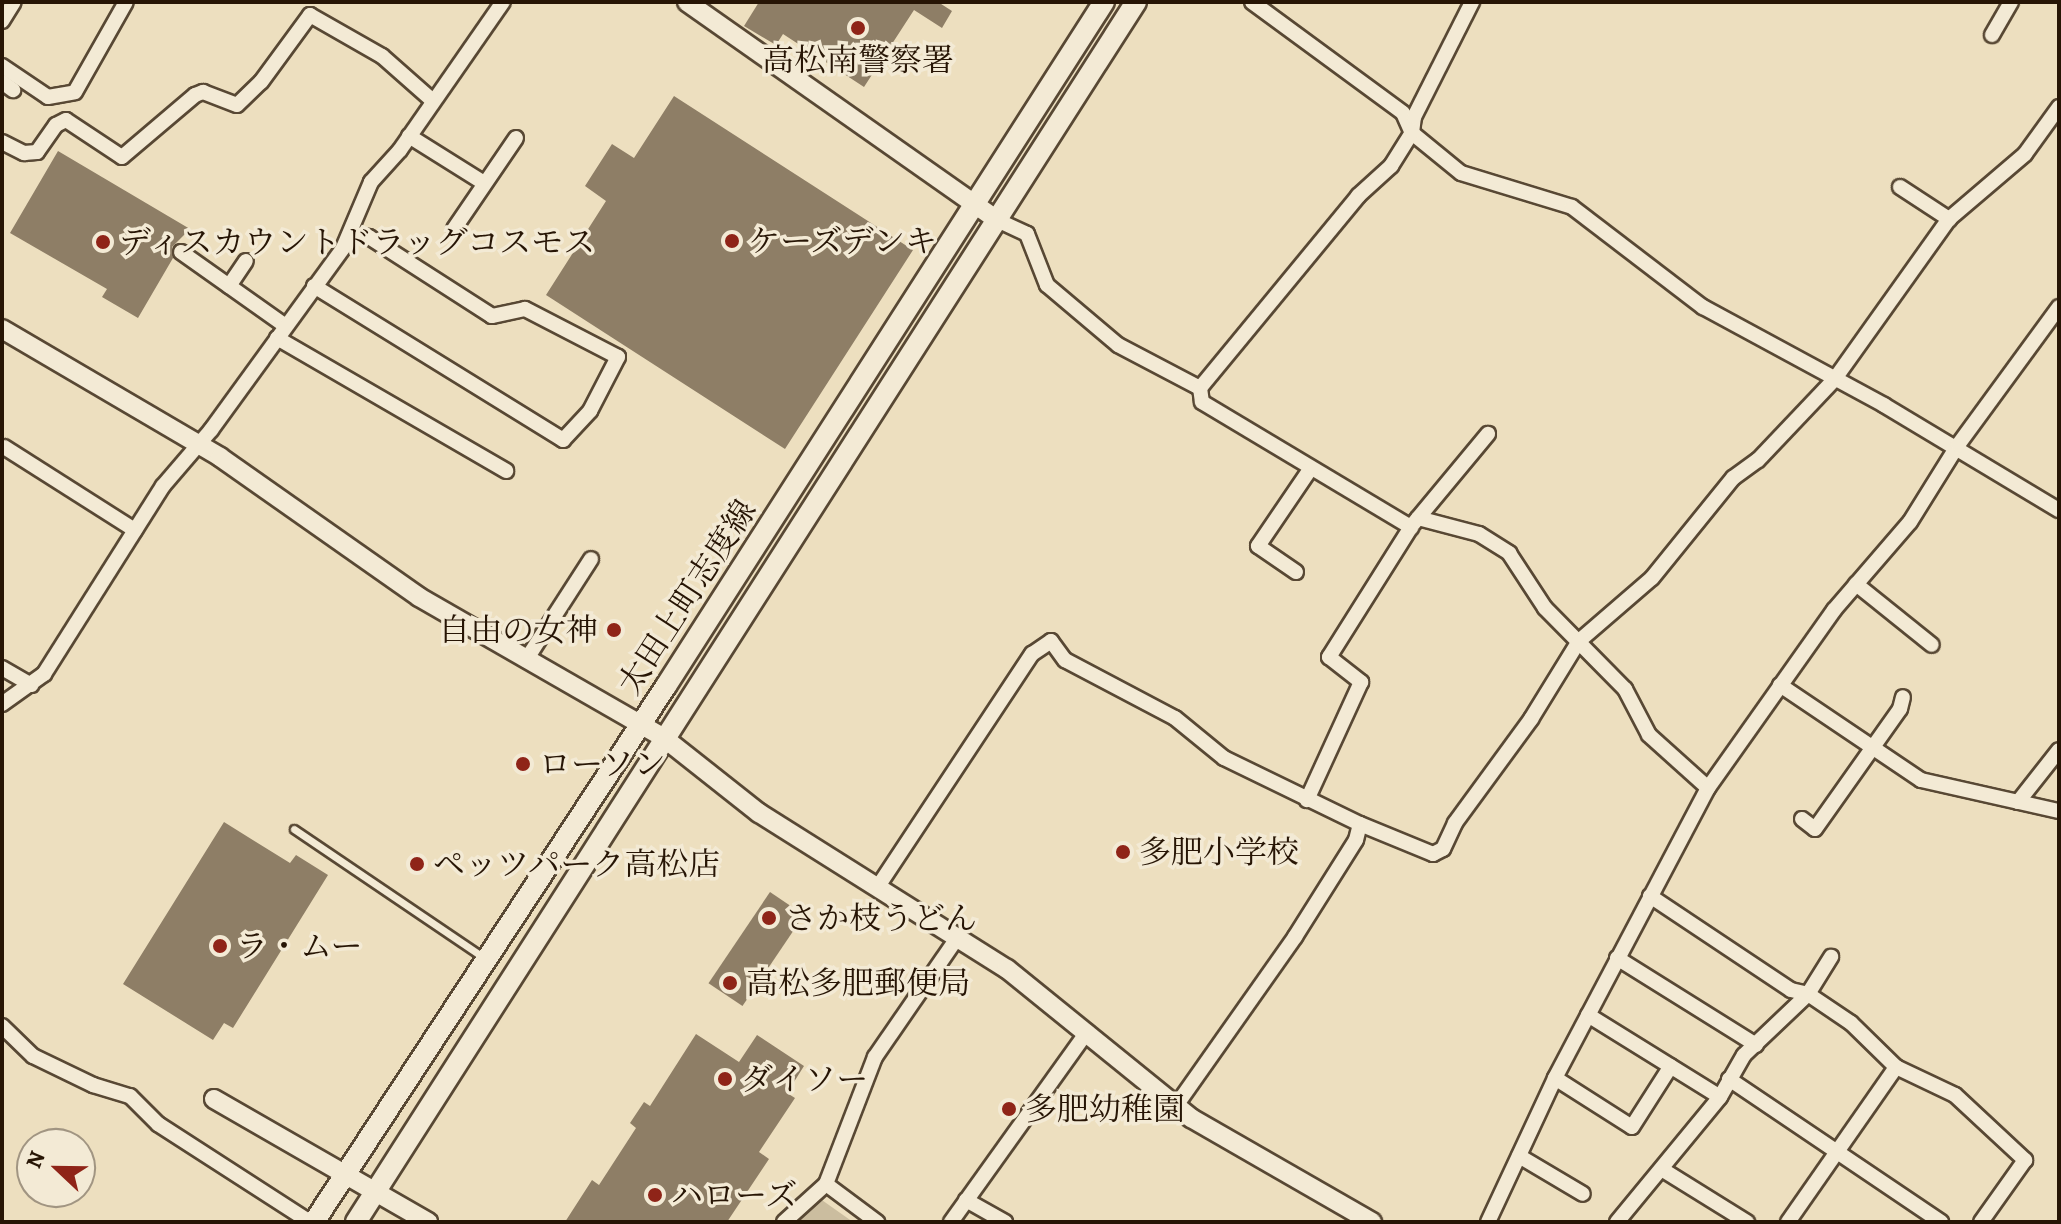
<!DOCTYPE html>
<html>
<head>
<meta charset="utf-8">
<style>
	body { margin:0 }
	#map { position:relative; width:2061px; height:1224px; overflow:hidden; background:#eddfbf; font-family:Alegreya,"Noto Serif JP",serif }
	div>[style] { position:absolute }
	.green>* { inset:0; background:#cbbd9f }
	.building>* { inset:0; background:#8e7e66; transform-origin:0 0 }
	.roads { filter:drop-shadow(2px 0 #584834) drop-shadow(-2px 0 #584834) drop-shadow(0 2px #584834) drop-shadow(0 -2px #584834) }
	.service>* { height:7px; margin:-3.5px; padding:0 3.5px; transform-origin:3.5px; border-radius:3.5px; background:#f3ead5 }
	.minor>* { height:14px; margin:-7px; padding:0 7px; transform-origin:7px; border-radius:7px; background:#f3ead5 }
	.tertiary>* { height:18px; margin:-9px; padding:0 9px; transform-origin:9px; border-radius:9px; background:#f3ead5 }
	.secondary>* { height:20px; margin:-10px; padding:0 10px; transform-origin:10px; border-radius:10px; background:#f3ead5 }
	.dots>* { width:22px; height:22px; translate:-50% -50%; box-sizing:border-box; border:4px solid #f3ead5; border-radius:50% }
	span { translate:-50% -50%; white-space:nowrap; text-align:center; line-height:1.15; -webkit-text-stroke:7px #f3ead5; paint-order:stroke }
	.poi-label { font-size:32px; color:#271505 }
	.left { translate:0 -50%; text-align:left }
	.right { translate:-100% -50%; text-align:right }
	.street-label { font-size:32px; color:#271505 }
	.frame { position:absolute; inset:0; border:4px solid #271505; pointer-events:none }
	.north { position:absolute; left:16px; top:1128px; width:80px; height:80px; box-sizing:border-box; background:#f3ead5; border:2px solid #a19582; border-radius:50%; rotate:292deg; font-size:22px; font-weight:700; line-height:32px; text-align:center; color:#271505 }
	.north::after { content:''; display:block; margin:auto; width:28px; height:36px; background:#8f2418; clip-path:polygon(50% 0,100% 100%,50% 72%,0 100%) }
</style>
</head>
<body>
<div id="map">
	<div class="green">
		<i style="clip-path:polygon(819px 1198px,853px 1222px,794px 1222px)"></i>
	</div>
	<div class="building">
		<i style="clip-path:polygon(759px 2px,938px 2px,952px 11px,942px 28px,914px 10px,864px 87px,783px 34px,776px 45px,744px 26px)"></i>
		<i style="clip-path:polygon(674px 96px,913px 250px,785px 449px,546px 295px,606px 201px,585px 186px,612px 144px,634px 158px)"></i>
		<i style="clip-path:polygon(58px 151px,190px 229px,172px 247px,173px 258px,138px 318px,102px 297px,107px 289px,10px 233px)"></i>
		<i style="clip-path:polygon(224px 822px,290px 863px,296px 855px,328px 875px,233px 1028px,224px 1023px,213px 1040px,123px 984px)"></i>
		<i style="left:770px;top:892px;width:41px;height:110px;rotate:34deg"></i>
		<i style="clip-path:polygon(696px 1034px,739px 1062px,757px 1035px,804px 1066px,787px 1093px,795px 1098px,759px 1152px,769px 1159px,727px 1222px,565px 1222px,592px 1180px,599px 1185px,636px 1128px,630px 1123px,644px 1102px,650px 1106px)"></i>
	</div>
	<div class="roads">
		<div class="service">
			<i style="left:294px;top:829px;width:232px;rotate:34.1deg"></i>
		</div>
		<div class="minor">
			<i style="left:1252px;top:2px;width:187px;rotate:36.3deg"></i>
			<i style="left:1403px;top:113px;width:22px;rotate:66deg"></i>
			<i style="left:1412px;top:133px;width:63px;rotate:39.2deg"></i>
			<i style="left:1461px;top:173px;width:116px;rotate:17deg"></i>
			<i style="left:1572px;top:207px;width:165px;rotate:37.4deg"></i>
			<i style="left:1703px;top:307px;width:206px;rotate:28.4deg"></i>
			<i style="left:1884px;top:405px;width:204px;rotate:31deg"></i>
			<i style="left:2px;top:21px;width:22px;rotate:-58deg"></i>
			<i style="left:1992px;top:35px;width:38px;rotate:-60deg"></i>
			<i style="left:2px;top:66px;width:55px;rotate:34deg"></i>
			<i style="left:48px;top:97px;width:27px;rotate:-10deg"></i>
			<i style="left:75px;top:92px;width:103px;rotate:-60.5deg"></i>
			<i style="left:2px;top:82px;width:14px;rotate:36deg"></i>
			<i style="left:409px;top:136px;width:89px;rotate:32.1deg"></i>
			<i style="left:2px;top:142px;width:25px;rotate:27deg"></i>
			<i style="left:24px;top:153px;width:13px;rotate:-4deg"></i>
			<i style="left:37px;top:152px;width:33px;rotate:-55deg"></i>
			<i style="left:56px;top:125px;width:11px;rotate:-27deg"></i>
			<i style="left:66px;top:120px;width:67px;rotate:33.5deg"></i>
			<i style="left:122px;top:157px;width:96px;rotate:-40.3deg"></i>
			<i style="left:195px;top:95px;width:9px;rotate:-21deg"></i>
			<i style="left:203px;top:92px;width:36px;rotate:21deg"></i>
			<i style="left:237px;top:105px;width:33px;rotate:-44deg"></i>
			<i style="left:261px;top:82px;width:83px;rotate:-53.8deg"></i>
			<i style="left:310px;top:15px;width:83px;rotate:29.7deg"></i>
			<i style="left:382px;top:56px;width:68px;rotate:41.4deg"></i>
			<i style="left:1900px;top:187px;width:59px;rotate:33.1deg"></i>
			<i style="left:997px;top:220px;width:33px;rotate:25deg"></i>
			<i style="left:1027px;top:234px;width:55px;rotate:68.6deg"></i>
			<i style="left:1047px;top:285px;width:93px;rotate:40.2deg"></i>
			<i style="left:1118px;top:345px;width:93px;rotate:27.7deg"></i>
			<i style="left:1200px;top:388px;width:14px;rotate:82deg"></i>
			<i style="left:1202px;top:402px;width:244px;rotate:30.9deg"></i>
			<i style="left:1411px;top:527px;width:154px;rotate:122.2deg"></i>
			<i style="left:1329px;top:657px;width:41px;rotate:38deg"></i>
			<i style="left:1361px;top:682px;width:130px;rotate:114.6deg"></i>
			<i style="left:454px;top:229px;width:110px;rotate:-55.7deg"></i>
			<i style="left:181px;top:252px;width:126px;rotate:35.3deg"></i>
			<i style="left:229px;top:286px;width:30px;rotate:-56deg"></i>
			<i style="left:314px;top:286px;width:293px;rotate:31.7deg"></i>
			<i style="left:563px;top:440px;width:40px;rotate:-47deg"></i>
			<i style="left:590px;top:411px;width:61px;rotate:-62.6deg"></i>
			<i style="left:618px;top:357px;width:105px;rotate:-152.7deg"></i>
			<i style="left:525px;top:309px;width:34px;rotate:168deg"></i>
			<i style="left:492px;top:316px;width:146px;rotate:-147.3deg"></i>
			<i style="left:369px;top:237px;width:19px;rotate:-168deg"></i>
			<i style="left:277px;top:338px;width:265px;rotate:30.1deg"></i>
			<i style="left:1200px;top:388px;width:249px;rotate:-50.5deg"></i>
			<i style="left:1358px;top:196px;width:45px;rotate:-42.3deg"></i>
			<i style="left:1391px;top:166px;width:39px;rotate:-58deg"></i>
			<i style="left:1412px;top:133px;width:16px;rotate:-83deg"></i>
			<i style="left:1414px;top:117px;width:129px;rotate:-63.2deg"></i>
			<i style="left:4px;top:447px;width:155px;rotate:32.4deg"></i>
			<i style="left:1418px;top:518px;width:63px;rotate:14.7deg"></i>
			<i style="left:1479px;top:534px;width:36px;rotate:32deg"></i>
			<i style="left:1509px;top:553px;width:66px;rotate:56.8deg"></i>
			<i style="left:1545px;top:608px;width:114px;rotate:45.4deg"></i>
			<i style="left:1625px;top:689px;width:52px;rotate:62.4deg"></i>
			<i style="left:1649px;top:735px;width:79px;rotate:41.9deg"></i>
			<i style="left:1414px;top:523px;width:116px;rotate:-50.3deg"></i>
			<i style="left:1296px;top:572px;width:46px;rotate:-145.6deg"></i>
			<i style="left:1258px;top:546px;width:94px;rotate:-55.8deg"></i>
			<i style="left:1856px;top:584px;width:97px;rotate:38.8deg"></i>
			<i style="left:526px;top:660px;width:120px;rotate:-57.2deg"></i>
			<i style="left:2px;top:668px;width:34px;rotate:30deg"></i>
			<i style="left:1780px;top:685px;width:170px;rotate:34deg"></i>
			<i style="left:1921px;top:780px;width:141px;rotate:12.7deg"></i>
			<i style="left:2px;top:704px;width:52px;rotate:-35.5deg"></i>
			<i style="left:44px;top:674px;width:222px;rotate:-57.7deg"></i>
			<i style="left:163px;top:486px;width:74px;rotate:-49.4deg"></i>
			<i style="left:211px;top:430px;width:225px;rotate:-54deg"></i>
			<i style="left:343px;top:248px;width:72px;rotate:-67deg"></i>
			<i style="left:371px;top:182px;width:43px;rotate:-47.8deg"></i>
			<i style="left:400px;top:150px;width:180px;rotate:-55.2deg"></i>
			<i style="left:2018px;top:802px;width:66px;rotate:-51.7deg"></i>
			<i style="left:1802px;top:819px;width:16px;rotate:38deg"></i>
			<i style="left:1815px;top:829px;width:147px;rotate:-54.7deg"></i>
			<i style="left:1900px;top:709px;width:12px;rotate:-76deg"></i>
			<i style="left:1360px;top:824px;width:79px;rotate:22.3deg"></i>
			<i style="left:1433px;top:854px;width:11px;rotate:-27deg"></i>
			<i style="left:1443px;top:849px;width:29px;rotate:-65deg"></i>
			<i style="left:1455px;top:823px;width:129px;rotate:-53.8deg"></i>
			<i style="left:1531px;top:719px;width:92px;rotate:-58.4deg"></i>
			<i style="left:1579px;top:641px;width:96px;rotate:-40.8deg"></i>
			<i style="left:1652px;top:578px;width:129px;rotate:-51deg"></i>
			<i style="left:1733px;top:478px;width:31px;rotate:-36deg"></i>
			<i style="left:1758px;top:460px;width:110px;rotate:-46.5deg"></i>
			<i style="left:1834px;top:380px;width:198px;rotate:-54.5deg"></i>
			<i style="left:1949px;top:219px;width:100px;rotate:-40.5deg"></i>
			<i style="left:2025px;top:154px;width:58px;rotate:-54.1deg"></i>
			<i style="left:877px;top:888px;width:281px;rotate:-56.5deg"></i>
			<i style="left:1032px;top:654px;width:23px;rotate:-34deg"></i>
			<i style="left:1051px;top:641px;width:24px;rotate:54deg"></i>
			<i style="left:1065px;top:660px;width:124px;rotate:27.8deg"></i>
			<i style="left:1175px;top:718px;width:63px;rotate:39.2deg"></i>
			<i style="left:1224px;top:758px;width:151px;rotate:25.9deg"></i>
			<i style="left:1360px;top:824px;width:16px;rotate:104deg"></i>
			<i style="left:1356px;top:840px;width:115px;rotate:122.2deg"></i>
			<i style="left:1295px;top:937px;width:208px;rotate:125.2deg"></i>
			<i style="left:1650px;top:896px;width:169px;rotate:33.7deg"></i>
			<i style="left:1791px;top:990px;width:17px;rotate:13deg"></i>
			<i style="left:1808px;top:994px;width:52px;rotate:34deg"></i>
			<i style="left:1851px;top:1023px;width:63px;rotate:44.4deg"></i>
			<i style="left:1896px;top:1067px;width:65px;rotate:25.4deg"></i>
			<i style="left:1955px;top:1095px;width:96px;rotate:42.9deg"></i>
			<i style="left:2025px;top:1160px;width:76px;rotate:125.4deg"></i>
			<i style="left:1617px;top:958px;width:164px;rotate:32deg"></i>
			<i style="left:1588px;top:1015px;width:155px;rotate:31.8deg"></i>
			<i style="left:2px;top:1026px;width:43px;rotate:44.1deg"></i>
			<i style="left:33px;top:1056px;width:67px;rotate:25.8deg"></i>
			<i style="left:93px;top:1085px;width:39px;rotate:17deg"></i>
			<i style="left:130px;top:1096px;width:40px;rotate:45deg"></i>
			<i style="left:158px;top:1124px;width:181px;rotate:32.8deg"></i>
			<i style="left:1555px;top:1078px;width:91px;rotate:32.5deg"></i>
			<i style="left:1632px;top:1127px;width:72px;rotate:-57.4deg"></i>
			<i style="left:1729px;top:1079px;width:256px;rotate:34deg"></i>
			<i style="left:1519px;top:1156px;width:74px;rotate:30.7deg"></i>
			<i style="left:1663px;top:1170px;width:99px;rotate:31.8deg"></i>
			<i style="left:826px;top:1184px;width:136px;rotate:-68.9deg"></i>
			<i style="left:875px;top:1057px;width:145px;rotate:-55.4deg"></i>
			<i style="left:966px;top:1200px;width:45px;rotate:29.4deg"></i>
			<i style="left:784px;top:1222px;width:57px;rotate:-42.1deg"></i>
			<i style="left:826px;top:1184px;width:64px;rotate:36.7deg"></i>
			<i style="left:951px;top:1222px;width:234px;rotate:-54.4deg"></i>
			<i style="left:1488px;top:1222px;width:159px;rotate:-65deg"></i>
			<i style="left:1555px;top:1078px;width:328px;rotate:-62.2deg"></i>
			<i style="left:1708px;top:788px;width:218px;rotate:-54.7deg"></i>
			<i style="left:1834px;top:610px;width:116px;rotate:-49.2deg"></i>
			<i style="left:1910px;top:522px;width:91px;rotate:-58.1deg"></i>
			<i style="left:1958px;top:445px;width:171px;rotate:-53.8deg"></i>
			<i style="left:1617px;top:1222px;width:162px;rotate:-50.5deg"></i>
			<i style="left:1720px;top:1097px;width:48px;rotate:-60.3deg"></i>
			<i style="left:1744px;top:1055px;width:88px;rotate:-43.6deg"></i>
			<i style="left:1808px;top:994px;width:44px;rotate:-58.1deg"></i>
			<i style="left:1788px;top:1222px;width:189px;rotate:-55.1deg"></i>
		</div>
		<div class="tertiary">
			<i style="left:687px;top:2px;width:379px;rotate:35.1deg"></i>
			<i style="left:2px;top:329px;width:253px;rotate:30.4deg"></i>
			<i style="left:220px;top:457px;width:243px;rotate:35.1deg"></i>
			<i style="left:419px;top:597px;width:283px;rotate:29.9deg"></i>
			<i style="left:664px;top:738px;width:121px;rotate:38.3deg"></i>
			<i style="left:759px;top:813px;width:293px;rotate:32.2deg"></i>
			<i style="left:1007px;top:969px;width:237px;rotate:39deg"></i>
			<i style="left:1191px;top:1118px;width:209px;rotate:29.9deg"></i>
			<i style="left:214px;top:1099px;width:247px;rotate:29.9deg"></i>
		</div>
		<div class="secondary">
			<i style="left:314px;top:1222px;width:641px;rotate:-56.71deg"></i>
			<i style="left:666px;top:686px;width:812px;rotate:-57.37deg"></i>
			<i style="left:356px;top:1222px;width:1448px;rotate:-57.41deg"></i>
		</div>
	</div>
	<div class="dots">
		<i style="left:858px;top:28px;background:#8f2418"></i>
		<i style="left:732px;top:241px;background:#8f2418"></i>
		<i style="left:103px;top:242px;background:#8f2418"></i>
		<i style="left:614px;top:630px;background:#8f2418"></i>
		<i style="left:523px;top:764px;background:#8f2418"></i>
		<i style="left:1123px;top:852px;background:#8f2418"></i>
		<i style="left:417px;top:864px;background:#8f2418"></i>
		<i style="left:769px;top:918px;background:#8f2418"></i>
		<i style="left:220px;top:946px;background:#8f2418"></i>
		<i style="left:730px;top:983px;background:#8f2418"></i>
		<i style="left:725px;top:1079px;background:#8f2418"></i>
		<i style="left:1009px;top:1109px;background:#8f2418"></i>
		<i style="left:655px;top:1195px;background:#8f2418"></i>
	</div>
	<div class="poi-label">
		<span style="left:858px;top:60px">高松南警察署</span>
		<span class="left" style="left:748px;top:241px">ケーズデンキ</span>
		<span class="left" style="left:119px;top:242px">ディスカウントドラッグコスモス</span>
		<span class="right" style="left:598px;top:630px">自由の女神</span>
		<span class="left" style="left:539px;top:764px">ローソン</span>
		<span class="left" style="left:1139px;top:852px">多肥小学校</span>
		<span class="left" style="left:433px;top:864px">ペッツパーク高松店</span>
		<span class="left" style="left:785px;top:918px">さか枝うどん</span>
		<span class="left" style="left:236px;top:946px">ラ・ムー</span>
		<span class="left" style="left:746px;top:983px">高松多肥郵便局</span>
		<span class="left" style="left:741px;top:1079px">ダイソー</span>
		<span class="left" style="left:1025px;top:1109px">多肥幼稚園</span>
		<span class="left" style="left:671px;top:1195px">ハローズ</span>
	</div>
	<div class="street-label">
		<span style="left:687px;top:597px;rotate:-57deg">太田上町志度線</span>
	</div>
	<div class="frame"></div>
	<div class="north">N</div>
</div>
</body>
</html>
